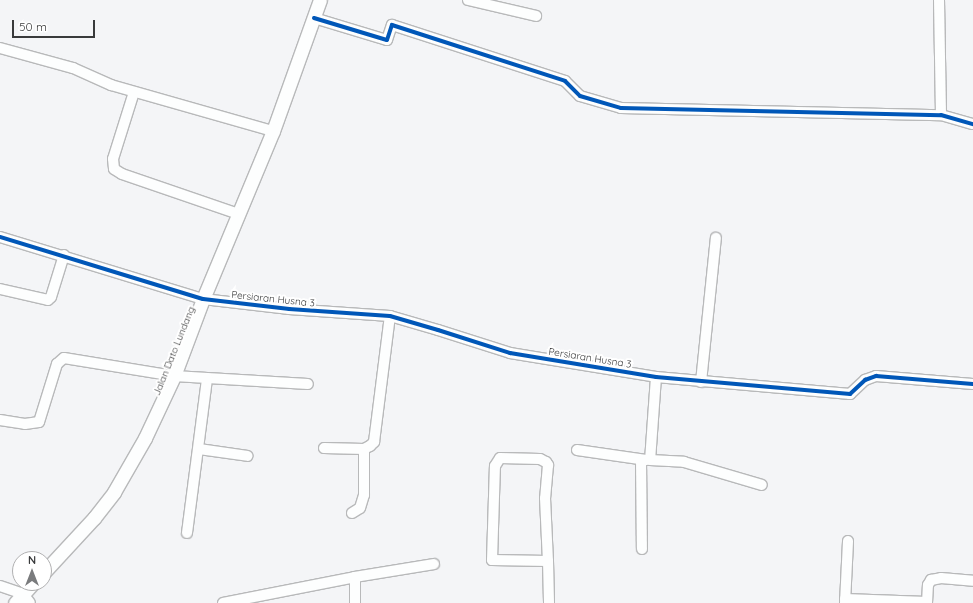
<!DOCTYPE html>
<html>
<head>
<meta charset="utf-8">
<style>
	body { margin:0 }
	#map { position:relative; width:973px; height:603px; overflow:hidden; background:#f4f5f7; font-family:Quicksand,sans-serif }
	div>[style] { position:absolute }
	.roads { filter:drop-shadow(1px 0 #b8b9ba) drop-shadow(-1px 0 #b8b9ba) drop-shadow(0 1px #b8b9ba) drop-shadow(0 -1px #b8b9ba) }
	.street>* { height:10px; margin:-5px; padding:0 5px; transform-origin:5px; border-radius:5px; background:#fdfefe }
	.secondary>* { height:13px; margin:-6.5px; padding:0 6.5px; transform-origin:6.5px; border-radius:6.5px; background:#fdfefe }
	.cycleway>* { height:4px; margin:-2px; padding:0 2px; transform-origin:2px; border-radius:2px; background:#0057b8 }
	span { translate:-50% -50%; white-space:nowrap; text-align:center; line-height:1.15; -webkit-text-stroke:4px #fff; paint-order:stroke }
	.street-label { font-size:10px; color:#393a3b }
	.north { position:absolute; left:12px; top:551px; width:40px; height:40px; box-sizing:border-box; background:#fff; border:1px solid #b0b0b1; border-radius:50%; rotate:0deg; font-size:11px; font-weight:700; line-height:16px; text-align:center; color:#393a3b }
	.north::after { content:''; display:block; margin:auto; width:14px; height:18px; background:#7a7b7d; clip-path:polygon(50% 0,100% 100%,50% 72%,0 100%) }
	.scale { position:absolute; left:12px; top:20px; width:83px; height:18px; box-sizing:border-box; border:2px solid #393a3b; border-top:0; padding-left:5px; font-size:12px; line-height:14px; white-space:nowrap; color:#393a3b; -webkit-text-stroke:3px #fff; paint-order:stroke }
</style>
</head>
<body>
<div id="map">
	<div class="roads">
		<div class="street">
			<i style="left:468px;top:0;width:70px;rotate:13.2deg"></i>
			<i style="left:939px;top:0;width:115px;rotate:89deg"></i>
			<i style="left:314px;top:18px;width:76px;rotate:16.8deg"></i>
			<i style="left:387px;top:40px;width:16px;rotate:-72deg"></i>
			<i style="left:392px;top:25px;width:182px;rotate:17.9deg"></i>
			<i style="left:565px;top:81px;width:21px;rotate:45deg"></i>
			<i style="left:580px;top:96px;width:43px;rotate:16.3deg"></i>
			<i style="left:621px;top:108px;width:320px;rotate:1.3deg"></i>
			<i style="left:941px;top:115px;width:33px;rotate:16deg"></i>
			<i style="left:0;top:48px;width:76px;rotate:15.3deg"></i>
			<i style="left:73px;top:68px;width:42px;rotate:24.1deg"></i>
			<i style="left:111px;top:85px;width:168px;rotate:15.9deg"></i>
			<i style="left:134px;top:92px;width:70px;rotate:107.4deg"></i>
			<i style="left:113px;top:159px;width:10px;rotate:84deg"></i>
			<i style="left:114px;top:169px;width:9px;rotate:32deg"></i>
			<i style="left:122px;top:174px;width:124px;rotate:18.9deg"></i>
			<i style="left:0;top:237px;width:212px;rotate:17deg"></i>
			<i style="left:203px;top:299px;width:87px;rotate:6.6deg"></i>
			<i style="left:289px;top:309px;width:101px;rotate:4deg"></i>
			<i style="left:390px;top:316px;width:50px;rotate:16.3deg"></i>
			<i style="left:438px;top:330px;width:76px;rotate:17.7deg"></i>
			<i style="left:510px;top:353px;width:148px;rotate:9.3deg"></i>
			<i style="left:656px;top:377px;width:195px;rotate:5deg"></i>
			<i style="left:850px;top:394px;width:21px;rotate:-43deg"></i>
			<i style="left:865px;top:380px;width:12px;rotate:-20deg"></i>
			<i style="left:876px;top:376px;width:97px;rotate:4.7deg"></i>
			<i style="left:0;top:289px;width:49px;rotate:12.9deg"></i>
			<i style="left:48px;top:300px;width:4px;rotate:-45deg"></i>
			<i style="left:51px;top:297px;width:44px;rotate:-72.8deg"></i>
			<i style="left:656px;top:377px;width:83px;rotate:94.1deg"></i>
			<i style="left:650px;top:460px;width:34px;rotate:3deg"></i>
			<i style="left:684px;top:462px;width:81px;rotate:16.4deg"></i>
			<i style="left:701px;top:382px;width:145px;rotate:-84.1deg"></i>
			<i style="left:0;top:420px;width:25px;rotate:9deg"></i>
			<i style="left:25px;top:424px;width:14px;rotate:-8deg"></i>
			<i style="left:39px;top:422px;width:61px;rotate:-72.8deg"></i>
			<i style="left:57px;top:364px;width:9px;rotate:-41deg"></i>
			<i style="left:64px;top:358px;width:111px;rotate:9.3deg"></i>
			<i style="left:174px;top:376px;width:134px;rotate:3.4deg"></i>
			<i style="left:324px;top:448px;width:40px;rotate:1.4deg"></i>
			<i style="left:364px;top:449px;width:7px;rotate:-27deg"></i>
			<i style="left:370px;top:446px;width:6px;rotate:-45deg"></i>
			<i style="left:374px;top:442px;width:127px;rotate:-82.8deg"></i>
			<i style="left:199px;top:449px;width:49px;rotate:8.1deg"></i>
			<i style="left:577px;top:450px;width:70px;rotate:8.2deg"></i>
			<i style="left:641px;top:460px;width:89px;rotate:89.4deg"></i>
			<i style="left:352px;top:513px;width:9px;rotate:-32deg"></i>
			<i style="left:360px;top:508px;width:14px;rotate:-73deg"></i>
			<i style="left:364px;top:495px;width:46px;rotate:-90deg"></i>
			<i style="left:187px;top:533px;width:156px;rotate:-82.6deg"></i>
			<i style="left:548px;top:561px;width:56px;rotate:-179deg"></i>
			<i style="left:492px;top:560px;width:94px;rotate:-88.2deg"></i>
			<i style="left:495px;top:466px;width:9px;rotate:-58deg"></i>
			<i style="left:500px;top:458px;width:40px;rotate:1.4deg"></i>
			<i style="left:540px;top:459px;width:7px;rotate:27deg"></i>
			<i style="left:546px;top:462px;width:4px;rotate:56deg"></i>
			<i style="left:548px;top:465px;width:33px;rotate:95deg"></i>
			<i style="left:545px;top:498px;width:63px;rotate:87.3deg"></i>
			<i style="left:548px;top:561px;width:42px;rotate:88.6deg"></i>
			<i style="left:355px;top:577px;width:80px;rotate:-9.3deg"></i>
			<i style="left:0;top:586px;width:24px;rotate:19deg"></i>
			<i style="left:23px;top:594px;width:11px;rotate:52deg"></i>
			<i style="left:845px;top:599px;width:82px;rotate:2.1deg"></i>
			<i style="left:223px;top:603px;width:135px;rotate:-11.1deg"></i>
			<i style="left:355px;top:577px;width:26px;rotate:90deg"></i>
			<i style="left:845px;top:603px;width:62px;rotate:-87.2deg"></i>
			<i style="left:927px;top:603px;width:18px;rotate:-87deg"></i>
			<i style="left:928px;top:585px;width:6px;rotate:-59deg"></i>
			<i style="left:931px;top:580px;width:10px;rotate:-11deg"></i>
			<i style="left:941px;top:578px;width:32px;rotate:5deg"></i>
		</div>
		<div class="secondary">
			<i style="left:44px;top:572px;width:74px;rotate:-47.2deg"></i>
			<i style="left:94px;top:518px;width:33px;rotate:-52deg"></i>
			<i style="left:114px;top:492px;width:62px;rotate:-60.1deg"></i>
			<i style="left:145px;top:438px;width:68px;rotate:-64.9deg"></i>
			<i style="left:174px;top:376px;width:82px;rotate:-69.4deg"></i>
			<i style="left:203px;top:299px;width:182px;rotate:-67.4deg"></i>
			<i style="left:273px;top:131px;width:139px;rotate:-70.3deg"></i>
			<i style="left:15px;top:603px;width:27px;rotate:-48deg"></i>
		</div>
	</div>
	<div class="cycleway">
		<i style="left:314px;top:18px;width:76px;rotate:16.8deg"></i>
		<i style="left:387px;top:40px;width:16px;rotate:-72deg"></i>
		<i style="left:392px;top:25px;width:182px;rotate:17.9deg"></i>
		<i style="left:565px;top:81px;width:21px;rotate:45deg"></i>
		<i style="left:580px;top:96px;width:43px;rotate:16.3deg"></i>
		<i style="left:621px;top:108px;width:320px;rotate:1.3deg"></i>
		<i style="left:941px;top:115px;width:33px;rotate:16deg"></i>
		<i style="left:0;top:237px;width:212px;rotate:17deg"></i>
		<i style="left:203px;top:299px;width:87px;rotate:6.6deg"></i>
		<i style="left:289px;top:309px;width:101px;rotate:4deg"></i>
		<i style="left:390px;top:316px;width:50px;rotate:16.3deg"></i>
		<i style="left:438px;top:330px;width:76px;rotate:17.7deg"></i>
		<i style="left:510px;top:353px;width:148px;rotate:9.3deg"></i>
		<i style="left:656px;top:377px;width:195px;rotate:5deg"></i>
		<i style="left:850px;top:394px;width:21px;rotate:-43deg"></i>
		<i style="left:865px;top:380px;width:12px;rotate:-20deg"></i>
		<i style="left:876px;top:376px;width:97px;rotate:4.7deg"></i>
	</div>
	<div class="street-label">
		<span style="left:273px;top:299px;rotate:6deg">Persiaran Husna 3</span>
		<span style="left:174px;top:351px;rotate:-68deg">Jalan Dato Lundang</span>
		<span style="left:590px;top:358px;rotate:9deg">Persiaran Husna 3</span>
	</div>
	<div class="north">N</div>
	<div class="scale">50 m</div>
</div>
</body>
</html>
